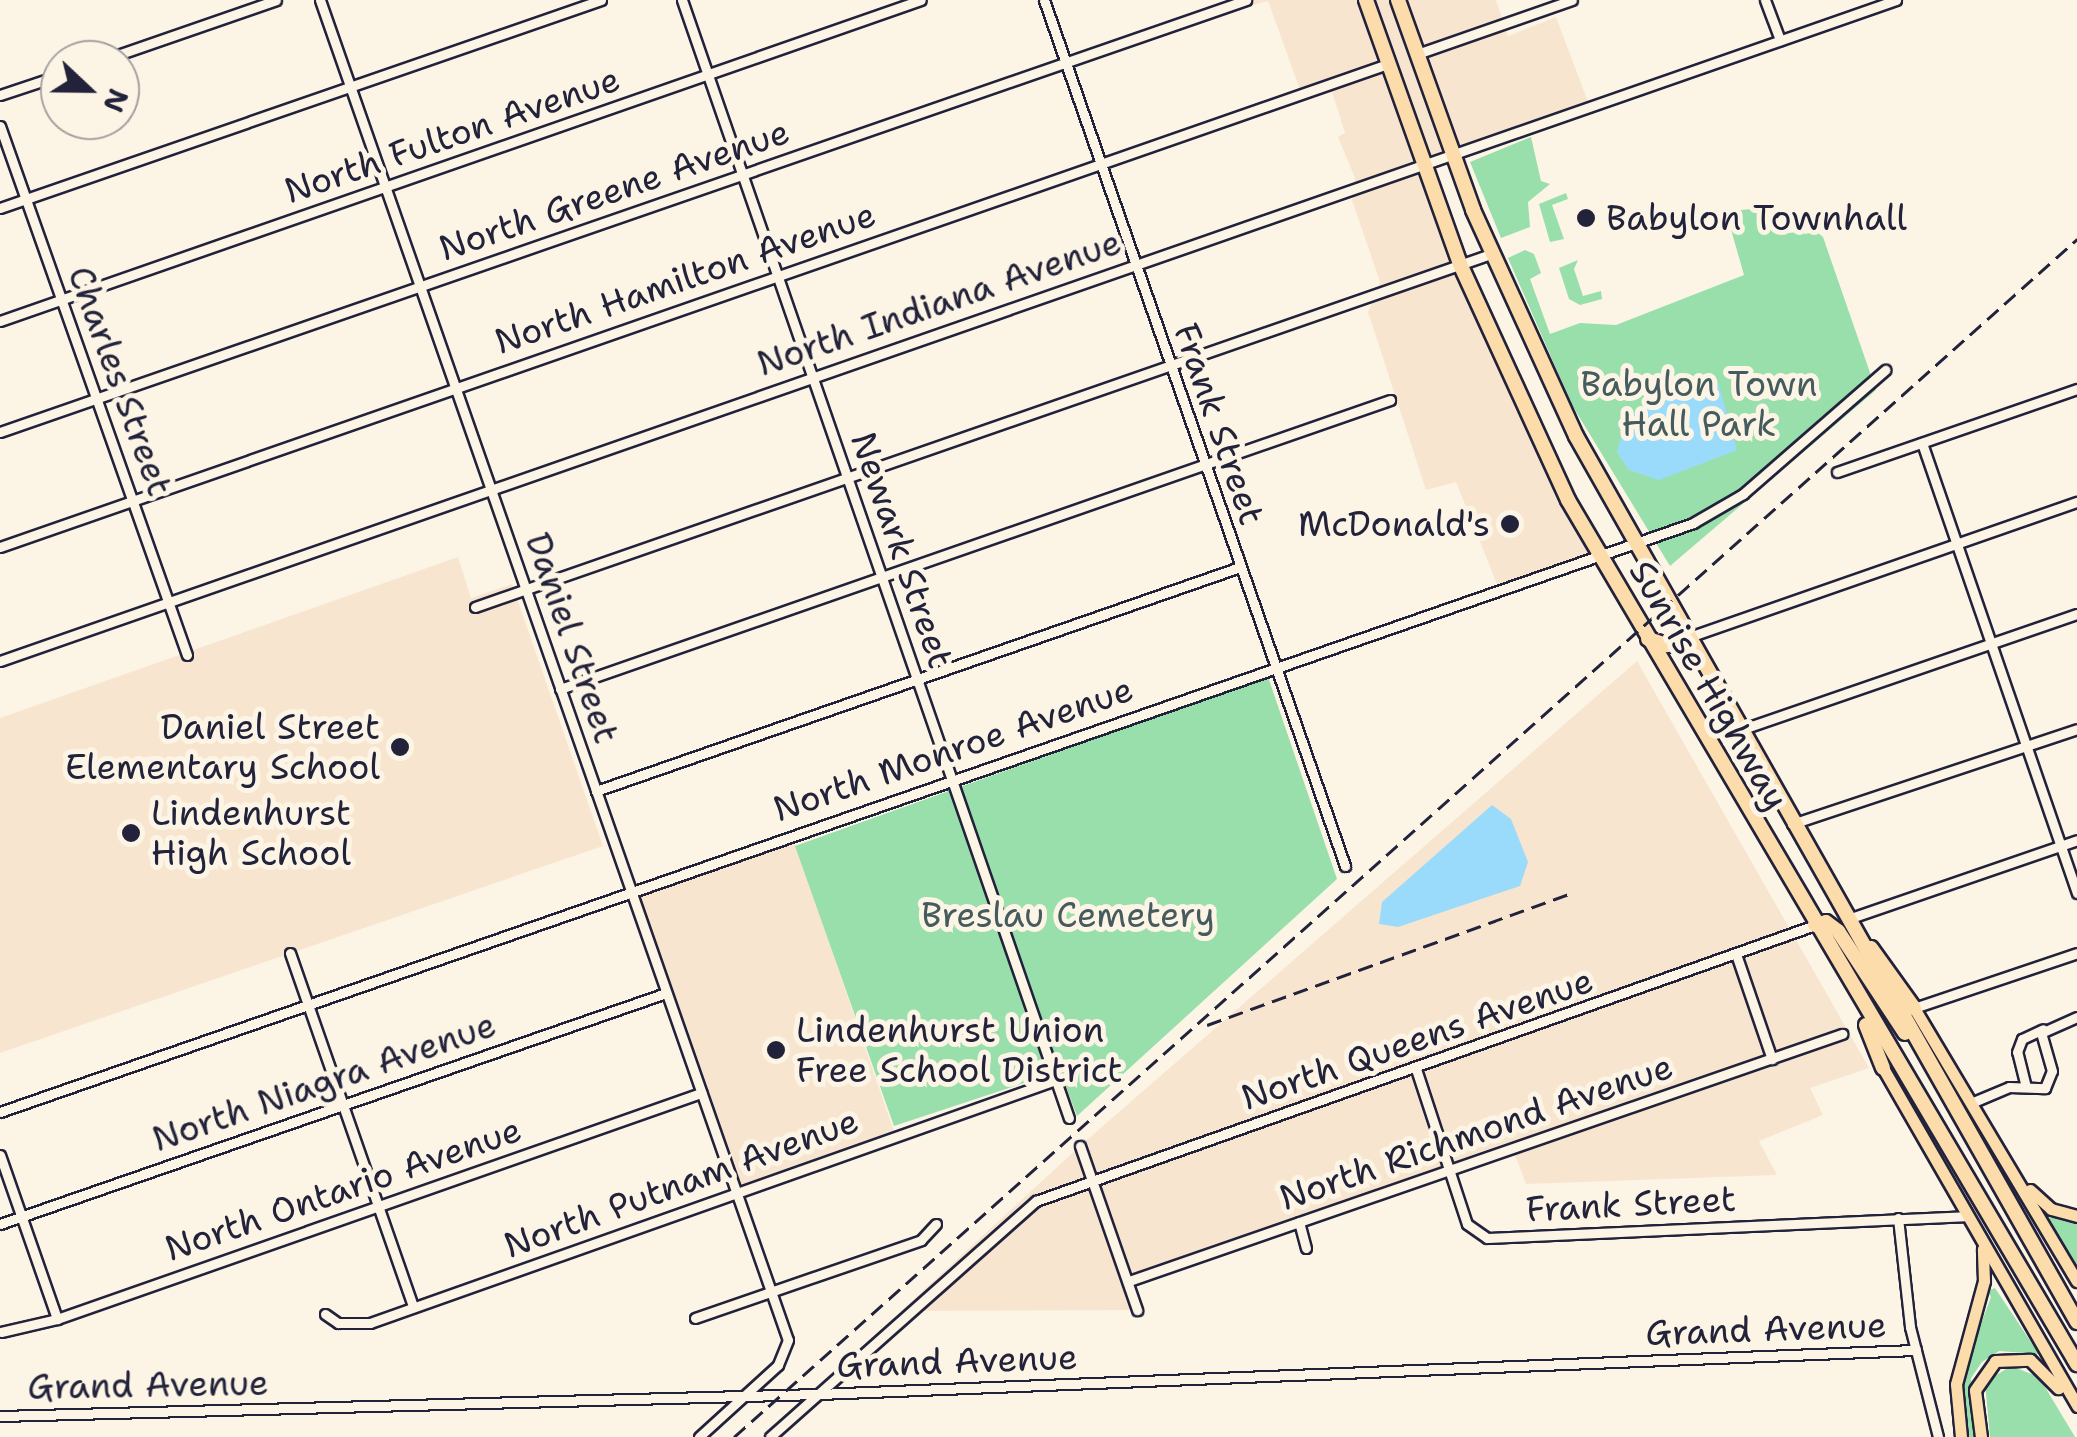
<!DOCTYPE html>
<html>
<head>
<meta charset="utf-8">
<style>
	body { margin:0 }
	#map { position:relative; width:2077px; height:1437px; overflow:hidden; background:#fcf5e5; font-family:"Shantell Sans",sans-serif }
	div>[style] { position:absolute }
	.built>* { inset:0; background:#f8e5d0; transform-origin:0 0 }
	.green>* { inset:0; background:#98dfac }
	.water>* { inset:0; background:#9adbfc }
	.roads { filter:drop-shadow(2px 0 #22223b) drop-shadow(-2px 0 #22223b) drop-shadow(0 2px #22223b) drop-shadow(0 -2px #22223b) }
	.minor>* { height:9px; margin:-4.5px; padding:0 4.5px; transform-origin:4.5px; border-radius:4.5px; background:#fcf5e5 }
	.major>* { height:11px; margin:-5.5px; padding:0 5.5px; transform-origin:5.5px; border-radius:5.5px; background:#fddcac }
	.highway>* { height:14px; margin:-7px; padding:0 7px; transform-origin:7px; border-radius:7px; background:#fddcac }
	.rail>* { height:2.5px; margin-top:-1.25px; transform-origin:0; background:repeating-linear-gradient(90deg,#22223b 0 15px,transparent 0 23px) }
	.dots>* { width:28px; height:28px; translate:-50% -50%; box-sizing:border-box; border:5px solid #fcf5e5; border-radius:50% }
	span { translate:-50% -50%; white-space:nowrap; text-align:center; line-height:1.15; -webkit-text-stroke:10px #fcf5e5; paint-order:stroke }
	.street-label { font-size:35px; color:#22223b }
	.poi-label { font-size:35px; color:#22223b }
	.left { translate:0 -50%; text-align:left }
	.right { translate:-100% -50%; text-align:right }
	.park-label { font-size:35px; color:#455b5d }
	.north { position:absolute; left:40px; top:40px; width:100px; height:100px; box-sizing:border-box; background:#fcf5e5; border:2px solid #a5a1a1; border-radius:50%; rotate:112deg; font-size:28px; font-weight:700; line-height:40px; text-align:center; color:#22223b }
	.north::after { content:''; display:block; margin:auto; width:35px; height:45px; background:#22223b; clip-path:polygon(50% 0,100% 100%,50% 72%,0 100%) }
</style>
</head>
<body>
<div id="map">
	<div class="built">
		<i style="clip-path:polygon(1248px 0,1496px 0,1508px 36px,1556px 17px,1590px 107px,1423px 166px,1598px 555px,1499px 589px,1456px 482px,1426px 490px,1368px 312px,1380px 282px,1352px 200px,1355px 178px,1338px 137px,1345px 133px,1332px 92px,1304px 101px,1268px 1px,1250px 6px)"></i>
		<i style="clip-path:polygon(458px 557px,471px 598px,512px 584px,603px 846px,0 1053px,0 718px)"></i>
		<i style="clip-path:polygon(1637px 661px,1869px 1068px,1810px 1088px,1823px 1115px,1759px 1141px,1777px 1175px,1526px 1184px,1510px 1142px,1122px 1278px,1137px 1310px,901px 1311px,1080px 1146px)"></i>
		<i style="left:792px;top:835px;width:318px;height:170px;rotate:71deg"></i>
	</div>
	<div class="green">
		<i style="clip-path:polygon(1531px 137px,1541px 181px,1550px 184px,1528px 202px,1530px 227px,1501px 238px,1470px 162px)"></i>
		<i style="clip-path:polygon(1566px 193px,1568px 199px,1552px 205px,1564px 239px,1550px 242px,1539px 204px)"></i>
		<i style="clip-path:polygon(1766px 207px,1794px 213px,1823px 237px,1876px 390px,1670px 566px,1572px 405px,1508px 258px,1525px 250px,1534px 254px,1541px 273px,1530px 279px,1550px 334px,1580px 323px,1616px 325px,1744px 275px,1726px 212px)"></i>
		<i style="clip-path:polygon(1578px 260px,1574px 269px,1583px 296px,1601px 291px,1602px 299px,1580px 305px,1569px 299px,1559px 268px)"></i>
		<i style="clip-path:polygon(1268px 677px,1337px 879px,1077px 1116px,1060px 1071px,894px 1126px,795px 846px)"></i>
		<i style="clip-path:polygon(2056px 1217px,2077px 1223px,2077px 1266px,2046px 1219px)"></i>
		<i style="clip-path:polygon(1995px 1288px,2039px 1354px,1999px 1351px,1982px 1362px,1971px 1378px,1974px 1437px,1967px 1437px,1963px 1372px,1991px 1297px,1987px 1291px)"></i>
		<i style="clip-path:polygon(2011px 1366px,2039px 1377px,2075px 1437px,1990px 1437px,1985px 1382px)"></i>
	</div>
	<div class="water">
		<i style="clip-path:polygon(1718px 382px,1737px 450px,1659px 480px,1629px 470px,1617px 452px,1627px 415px)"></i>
		<i style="clip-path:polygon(1492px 805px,1511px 819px,1528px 862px,1520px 886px,1398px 927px,1379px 924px,1382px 902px)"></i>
	</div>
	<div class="roads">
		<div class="minor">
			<i style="left:320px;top:0;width:1419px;rotate:70.75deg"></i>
			<i style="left:788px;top:1340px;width:27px;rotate:112deg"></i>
			<i style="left:778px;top:1365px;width:107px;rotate:137.7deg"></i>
			<i style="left:682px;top:0;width:1183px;rotate:70.91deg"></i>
			<i style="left:1044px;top:0;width:917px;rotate:70.83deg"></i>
			<i style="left:1765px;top:0;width:43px;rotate:69.4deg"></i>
			<i style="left:1417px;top:54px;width:164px;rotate:-19.2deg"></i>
			<i style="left:103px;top:60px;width:183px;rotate:-19.1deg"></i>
			<i style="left:0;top:95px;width:63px;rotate:-18.4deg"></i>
			<i style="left:0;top:126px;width:561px;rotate:70.53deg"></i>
			<i style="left:0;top:208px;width:636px;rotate:-19.09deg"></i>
			<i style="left:0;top:321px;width:975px;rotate:-19.22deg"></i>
			<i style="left:0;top:432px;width:1319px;rotate:-19.12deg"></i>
			<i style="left:1922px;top:443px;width:476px;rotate:71deg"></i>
			<i style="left:1837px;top:472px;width:254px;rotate:-19.1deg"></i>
			<i style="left:0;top:547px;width:1470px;rotate:-19.19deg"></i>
			<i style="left:475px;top:607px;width:1076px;rotate:-19.16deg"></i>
			<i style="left:1689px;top:637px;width:411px;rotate:-19.2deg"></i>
			<i style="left:0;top:661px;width:2008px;rotate:-19.22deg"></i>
			<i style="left:560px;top:689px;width:879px;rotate:-19.2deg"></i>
			<i style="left:1740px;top:730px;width:356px;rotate:-19deg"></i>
			<i style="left:596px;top:791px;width:682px;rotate:-19.18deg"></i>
			<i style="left:1792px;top:824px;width:300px;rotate:-18.4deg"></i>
			<i style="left:1848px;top:919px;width:242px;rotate:-19deg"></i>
			<i style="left:290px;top:953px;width:375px;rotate:70.8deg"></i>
			<i style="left:1737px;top:957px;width:108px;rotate:71.1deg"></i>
			<i style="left:1914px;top:1008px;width:172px;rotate:-18.6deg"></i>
			<i style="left:1416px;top:1069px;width:163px;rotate:71.8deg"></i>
			<i style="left:1467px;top:1224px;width:24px;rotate:35deg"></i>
			<i style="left:1487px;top:1238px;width:479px;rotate:-2.6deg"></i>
			<i style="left:2026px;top:1087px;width:36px;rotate:-104deg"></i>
			<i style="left:2017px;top:1052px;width:14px;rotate:-69deg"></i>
			<i style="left:2022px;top:1039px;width:23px;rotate:-25deg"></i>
			<i style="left:1971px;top:1103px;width:41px;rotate:-22.8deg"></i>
			<i style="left:2009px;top:1087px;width:36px;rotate:2deg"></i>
			<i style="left:2045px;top:1088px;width:18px;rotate:-68deg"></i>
			<i style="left:2052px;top:1071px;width:40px;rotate:-106deg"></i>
			<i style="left:2041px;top:1033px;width:39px;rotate:-24deg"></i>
			<i style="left:0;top:1112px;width:1793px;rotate:-19.18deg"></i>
			<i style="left:1693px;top:523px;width:58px;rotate:-30.1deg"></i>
			<i style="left:1743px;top:494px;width:189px;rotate:-41.1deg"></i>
			<i style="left:1080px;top:1146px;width:174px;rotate:70.8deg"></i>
			<i style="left:0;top:1155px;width:174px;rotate:70.8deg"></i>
			<i style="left:1898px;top:1218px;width:110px;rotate:83.7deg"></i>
			<i style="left:1910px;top:1327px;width:114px;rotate:75.7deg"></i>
			<i style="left:1299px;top:1222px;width:27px;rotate:75deg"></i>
			<i style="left:0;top:1224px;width:705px;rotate:-19.13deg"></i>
			<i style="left:1129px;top:1281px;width:755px;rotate:-19.11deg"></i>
			<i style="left:325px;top:1314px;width:16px;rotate:35deg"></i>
			<i style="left:338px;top:1323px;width:32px"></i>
			<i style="left:370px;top:1323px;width:728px;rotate:-19.51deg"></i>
			<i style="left:695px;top:1318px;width:239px;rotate:-19deg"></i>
			<i style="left:921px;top:1240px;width:22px;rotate:-47deg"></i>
			<i style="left:1px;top:1332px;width:57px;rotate:-13.1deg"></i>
			<i style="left:57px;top:1319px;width:683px;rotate:-19.34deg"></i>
			<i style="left:0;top:1416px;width:819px;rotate:-1.54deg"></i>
			<i style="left:819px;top:1394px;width:1098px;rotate:-2.3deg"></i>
			<i style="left:770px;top:1437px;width:356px;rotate:-41.6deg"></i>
			<i style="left:1036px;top:1201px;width:826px;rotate:-19.51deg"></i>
		</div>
		<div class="major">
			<i style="left:1914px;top:1008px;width:318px;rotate:59.2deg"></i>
			<i style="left:1883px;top:1068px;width:390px;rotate:60.1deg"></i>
			<i style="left:2030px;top:1190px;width:28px;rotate:42deg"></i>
			<i style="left:2051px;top:1209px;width:27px;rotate:15deg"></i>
			<i style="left:1961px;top:1437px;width:53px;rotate:-95.4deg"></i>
			<i style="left:1956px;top:1384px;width:107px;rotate:-74.8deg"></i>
			<i style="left:1984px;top:1281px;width:32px;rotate:-92deg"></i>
			<i style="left:1981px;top:1437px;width:47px;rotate:-97.3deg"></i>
			<i style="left:1975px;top:1390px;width:35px;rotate:-55deg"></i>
			<i style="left:1995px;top:1361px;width:35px;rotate:-2deg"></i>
			<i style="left:2030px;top:1360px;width:40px;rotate:45deg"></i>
		</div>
		<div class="highway">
			<i style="left:1366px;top:0;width:280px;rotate:70.4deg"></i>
			<i style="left:1460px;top:264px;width:260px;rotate:65.4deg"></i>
			<i style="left:1568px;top:500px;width:1003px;rotate:59.5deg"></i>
			<i style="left:1398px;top:0;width:223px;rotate:70.3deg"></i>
			<i style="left:1473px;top:210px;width:248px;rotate:65.5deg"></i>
			<i style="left:1576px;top:436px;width:1018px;rotate:60.51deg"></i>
			<i style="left:1648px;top:639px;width:20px;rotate:18deg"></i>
			<i style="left:1667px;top:645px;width:23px;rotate:-20deg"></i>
			<i style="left:1815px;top:925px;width:11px;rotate:-15deg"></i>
			<i style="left:1826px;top:922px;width:15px;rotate:37deg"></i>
			<i style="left:1838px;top:931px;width:122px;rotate:56.7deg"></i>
			<i style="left:1871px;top:948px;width:74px;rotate:54.4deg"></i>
			<i style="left:1866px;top:1025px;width:46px;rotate:68.4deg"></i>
		</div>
	</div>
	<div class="rail">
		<i style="left:1207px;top:1025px;width:387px;rotate:-19.9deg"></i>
		<i style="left:734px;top:1437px;width:1800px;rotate:-41.73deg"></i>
	</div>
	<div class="dots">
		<i style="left:1586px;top:218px;background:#22223b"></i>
		<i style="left:1510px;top:524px;background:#22223b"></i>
		<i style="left:400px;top:747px;background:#22223b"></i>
		<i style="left:131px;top:833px;background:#22223b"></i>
		<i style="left:776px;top:1050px;background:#22223b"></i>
	</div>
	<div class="street-label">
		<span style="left:452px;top:135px;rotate:-19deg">North Fulton Avenue</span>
		<span style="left:614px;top:190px;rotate:-19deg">North Greene Avenue</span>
		<span style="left:685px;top:278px;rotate:-19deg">North Hamilton Avenue</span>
		<span style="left:939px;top:303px;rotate:-19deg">North Indiana Avenue</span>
		<span style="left:120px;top:381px;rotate:70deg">Charles Street</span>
		<span style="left:1219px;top:424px;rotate:71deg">Frank Street</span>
		<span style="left:902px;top:550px;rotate:71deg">Newark Street</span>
		<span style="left:572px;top:638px;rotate:71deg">Daniel Street</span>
		<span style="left:1709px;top:685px;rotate:60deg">Sunrise Highway</span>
		<span style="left:953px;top:749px;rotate:-19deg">North Monroe Avenue</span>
		<span style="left:1417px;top:1039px;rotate:-19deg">North Queens Avenue</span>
		<span style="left:324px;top:1082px;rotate:-19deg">North Niagra Avenue</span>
		<span style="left:1476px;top:1132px;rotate:-19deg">North Richmond Avenue</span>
		<span style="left:681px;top:1183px;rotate:-20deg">North Putnam Avenue</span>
		<span style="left:343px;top:1189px;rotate:-19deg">North Ontario Avenue</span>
		<span style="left:1631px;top:1204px;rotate:-3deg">Frank Street</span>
		<span style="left:1766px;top:1329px;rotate:-2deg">Grand Avenue</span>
		<span style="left:957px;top:1361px;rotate:-2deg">Grand Avenue</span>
		<span style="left:148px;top:1385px;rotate:-1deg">Grand Avenue</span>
	</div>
	<div class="poi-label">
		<span class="left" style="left:1606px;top:218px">Babylon Townhall</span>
		<span class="right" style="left:1490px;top:524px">McDonald's</span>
		<span class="right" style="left:380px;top:747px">Daniel Street<br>Elementary School</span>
		<span class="left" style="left:151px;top:833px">Lindenhurst<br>High School</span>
		<span class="left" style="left:796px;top:1050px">Lindenhurst Union<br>Free School District</span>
	</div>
	<div class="park-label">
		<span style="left:1699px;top:404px">Babylon Town<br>Hall Park</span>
		<span style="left:1068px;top:915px">Breslau Cemetery</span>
	</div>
	<div class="north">N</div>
</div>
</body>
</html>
